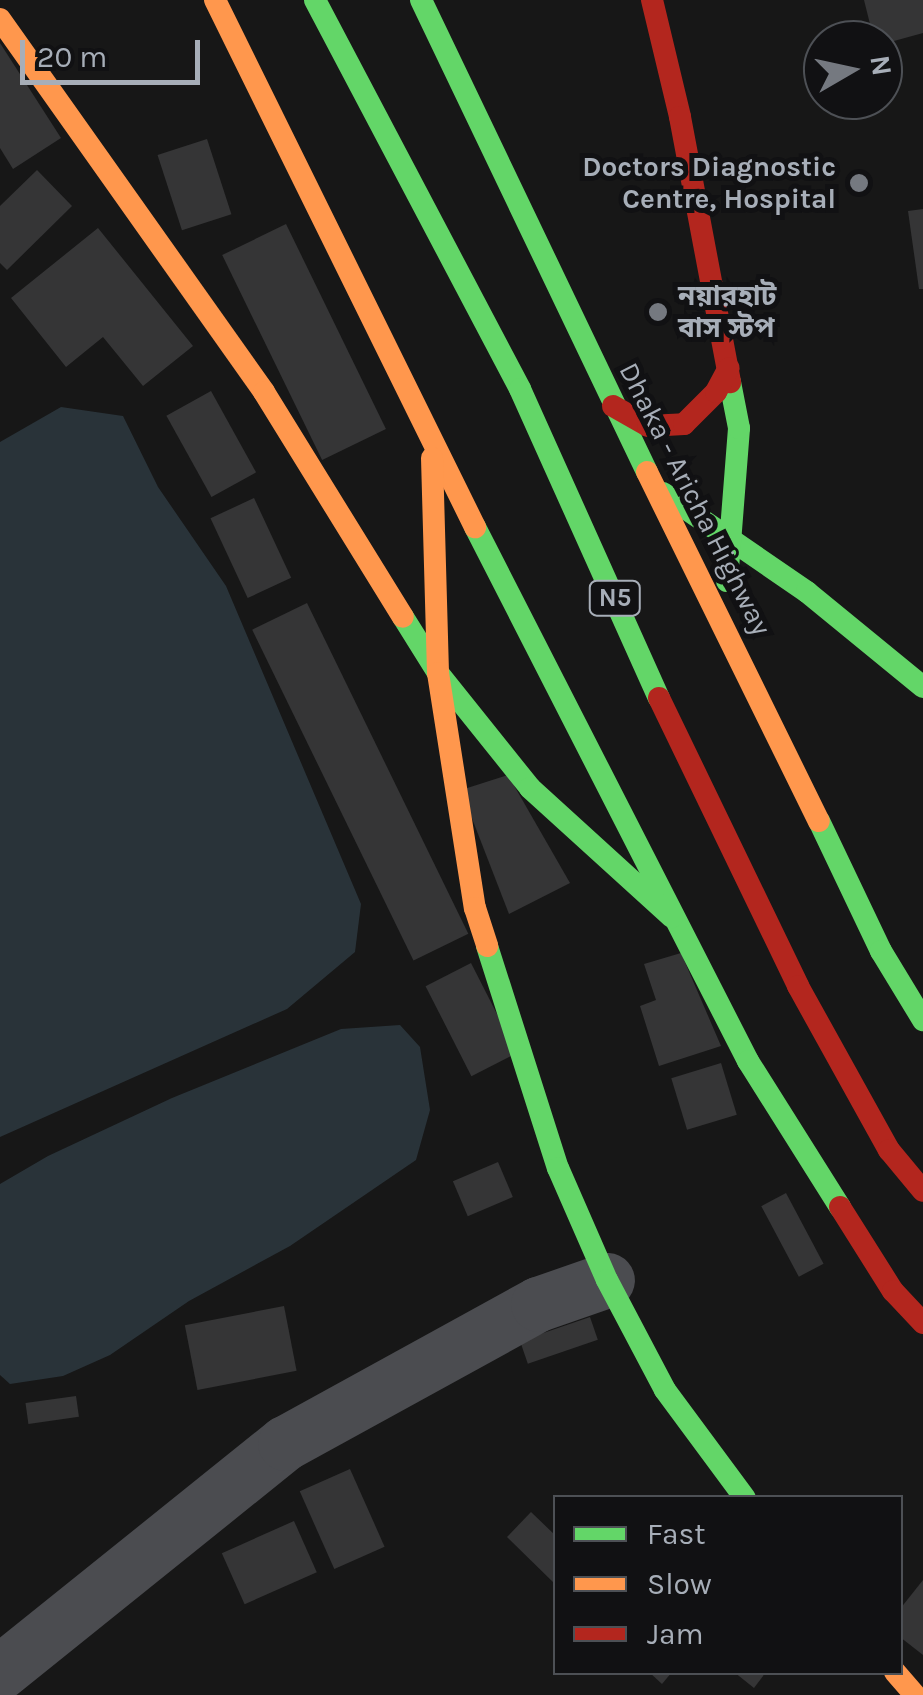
<!DOCTYPE html>
<html>
<head>
<meta charset="utf-8">
<style>
	body { margin:0 }
	#map { position:relative; width:923px; height:1695px; overflow:hidden; background:#171717; font-family:Karla,"Noto Sans Bengali",sans-serif }
	div>[style] { position:absolute }
	.water>* { inset:0; background:#293339 }
	.building>* { inset:0; background:#353536; transform-origin:0 0 }
	.street>* { height:55px; margin:-27.5px; padding:0 27.5px; transform-origin:27.5px; border-radius:27.5px; background:#4b4c50 }
	.fast>* { height:22px; margin:-11px; padding:0 11px; transform-origin:11px; border-radius:11px; background:#63d668 }
	.slow>* { height:22px; margin:-11px; padding:0 11px; transform-origin:11px; border-radius:11px; background:#ff974d }
	.jam>* { height:22px; margin:-11px; padding:0 11px; transform-origin:11px; border-radius:11px; background:#b3261e }
	.dots>* { width:28px; height:28px; translate:-50% -50%; box-sizing:border-box; border:5px solid #111113; border-radius:50% }
	span { translate:-50% -50%; white-space:nowrap; text-align:center; line-height:1.15; -webkit-text-stroke:10px #111113; paint-order:stroke }
	.shield-label span { padding:2px 8px; background:#111113; border:2px solid; border-radius:8px; -webkit-text-stroke-width:0 }
	.shield-label { font-size:25px; color:#a7aeb8; font-weight:700 }
	.poi-label { font-size:28px; color:#a7aeb8; font-weight:700 }
	.right { translate:-100% -50%; text-align:right }
	.left { translate:0 -50%; text-align:left }
	.street-label { font-size:28px; color:#a7aeb8 }
	.legend { position:absolute; left:553px; top:1495px; width:350px; height:180px; box-sizing:border-box; background:#111113; border:2px solid #4d5055; margin:0; padding:12px 18px; list-style:none; font-size:30px; color:#a7aeb8 }
	.legend li { display:flex; align-items:center; gap:20px; height:50px }
	.legend b { width:50px; border:2px solid #4d5055 }
	.north { position:absolute; left:803px; top:20px; width:100px; height:100px; box-sizing:border-box; background:#111113; border:2px solid #4d5055; border-radius:50%; rotate:81deg; font-size:28px; font-weight:700; line-height:40px; text-align:center; color:#a7aeb8 }
	.north::after { content:''; display:block; margin:auto; width:35px; height:45px; background:#757980; clip-path:polygon(50% 0,100% 100%,50% 72%,0 100%) }
	.scale { position:absolute; left:20px; top:40px; width:180px; height:45px; box-sizing:border-box; border:5px solid #a7aeb8; border-top:0; padding-left:12px; font-size:30px; line-height:35px; white-space:nowrap; color:#a7aeb8; -webkit-text-stroke:8px #111113; paint-order:stroke }
</style>
</head>
<body>
<div id="map">
	<div class="water">
		<i style="clip-path:polygon(61px 407px,123px 416px,158px 487px,226px 586px,361px 904px,355px 952px,287px 1009px,0 1137px,0 442px)"></i>
		<i style="clip-path:polygon(400px 1025px,420px 1047px,430px 1110px,416px 1160px,290px 1246px,189px 1301px,110px 1355px,63px 1376px,10px 1384px,0 1375px,0 1184px,48px 1156px,172px 1098px,341px 1029px)"></i>
	</div>
	<div class="building">
		<i style="clip-path:polygon(864px 0,923px 0,923px 33px,883px 44px,874px 40px)"></i>
		<i style="clip-path:polygon(0 43px,61px 138px,13px 169px,0 148px)"></i>
		<i style="left:207px;top:139px;width:79px;height:52px;rotate:72deg"></i>
		<i style="clip-path:polygon(37px 170px,72px 206px,7px 270px,0 263px,0 206px)"></i>
		<i style="clip-path:polygon(923px 209px,923px 289px,919px 289px,908px 211px)"></i>
		<i style="left:286px;top:224px;width:228px;height:71px;rotate:64deg"></i>
		<i style="clip-path:polygon(98px 228px,193px 346px,143px 386px,103px 337px,66px 367px,11px 298px)"></i>
		<i style="left:211px;top:391px;width:93px;height:51px;rotate:61deg"></i>
		<i style="left:254px;top:498px;width:88px;height:48px;rotate:65deg"></i>
		<i style="left:307px;top:603px;width:368px;height:61px;rotate:64deg"></i>
		<i style="clip-path:polygon(508px 775px,570px 883px,509px 914px,461px 790px)"></i>
		<i style="clip-path:polygon(681px 953px,721px 1046px,659px 1066px,640px 1006px,656px 1000px,644px 964px)"></i>
		<i style="left:471px;top:963px;width:101px;height:51px;rotate:63deg"></i>
		<i style="left:721px;top:1063px;width:54px;height:52px;rotate:73deg"></i>
		<i style="left:498px;top:1162px;width:38px;height:49px;rotate:67deg"></i>
		<i style="left:786px;top:1193px;width:80px;height:28px;rotate:62deg"></i>
		<i style="left:284px;top:1306px;width:66px;height:101px;rotate:79deg"></i>
		<i style="left:590px;top:1317px;width:24px;height:74px;rotate:71deg"></i>
		<i style="left:76px;top:1396px;width:21px;height:51px;rotate:82deg"></i>
		<i style="left:350px;top:1469px;width:85px;height:55px;rotate:66deg"></i>
		<i style="clip-path:polygon(531px 1512px,556px 1536px,556px 1585px,507px 1537px)"></i>
		<i style="left:294px;top:1521px;width:56px;height:79px;rotate:66deg"></i>
		<i style="clip-path:polygon(923px 1580px,923px 1655px,900px 1637px,900px 1609px)"></i>
		<i style="clip-path:polygon(649px 1672px,672px 1672px,662px 1684px)"></i>
		<i style="clip-path:polygon(734px 1672px,766px 1672px,754px 1688px)"></i>
	</div>
	<div class="street">
		<i style="left:0;top:1672px;width:366px;rotate:-38.8deg"></i>
		<i style="left:285px;top:1443px;width:289px;rotate:-28.8deg"></i>
		<i style="left:538px;top:1304px;width:73px;rotate:-19.2deg"></i>
	</div>
	<div class="fast">
		<i style="left:315px;top:0;width:440px;rotate:62.2deg"></i>
		<i style="left:520px;top:389px;width:339px;rotate:65.8deg"></i>
		<i style="left:421px;top:0;width:523px;rotate:64.41deg"></i>
		<i style="left:663px;top:493px;width:175px;rotate:34.5deg"></i>
		<i style="left:807px;top:592px;width:150px;rotate:39.3deg"></i>
		<i style="left:475px;top:527px;width:600px;rotate:62.92deg"></i>
		<i style="left:748px;top:1061px;width:173px;rotate:57.8deg"></i>
		<i style="left:727px;top:581px;width:153px;rotate:-85.5deg"></i>
		<i style="left:739px;top:428px;width:47px;rotate:-101.1deg"></i>
		<i style="left:403px;top:617px;width:66px;rotate:58deg"></i>
		<i style="left:438px;top:673px;width:147px;rotate:51.3deg"></i>
		<i style="left:530px;top:788px;width:192px;rotate:42.3deg"></i>
		<i style="left:819px;top:821px;width:144px;rotate:64.5deg"></i>
		<i style="left:881px;top:951px;width:81px;rotate:58.7deg"></i>
		<i style="left:487px;top:946px;width:233px;rotate:72.3deg"></i>
		<i style="left:558px;top:1168px;width:122px;rotate:66.4deg"></i>
		<i style="left:607px;top:1280px;width:124px;rotate:62.2deg"></i>
		<i style="left:665px;top:1390px;width:134px;rotate:53.5deg"></i>
	</div>
	<div class="slow">
		<i style="left:215px;top:0;width:588px;rotate:63.74deg"></i>
		<i style="left:0;top:19px;width:457px;rotate:54.7deg"></i>
		<i style="left:264px;top:392px;width:264px;rotate:58.3deg"></i>
		<i style="left:432px;top:458px;width:215px;rotate:88.4deg"></i>
		<i style="left:438px;top:673px;width:238px;rotate:81.1deg"></i>
		<i style="left:475px;top:908px;width:40px;rotate:72deg"></i>
		<i style="left:647px;top:472px;width:389px;rotate:63.8deg"></i>
		<i style="left:895px;top:1672px;width:30px;rotate:49deg"></i>
	</div>
	<div class="jam">
		<i style="left:652px;top:0;width:120px;rotate:76.5deg"></i>
		<i style="left:680px;top:117px;width:270px;rotate:79.3deg"></i>
		<i style="left:613px;top:406px;width:40px;rotate:29.7deg"></i>
		<i style="left:648px;top:426px;width:36px;rotate:-3deg"></i>
		<i style="left:684px;top:424px;width:45px;rotate:-45deg"></i>
		<i style="left:716px;top:392px;width:27px;rotate:-62deg"></i>
		<i style="left:659px;top:698px;width:320px;rotate:64.2deg"></i>
		<i style="left:798px;top:986px;width:188px;rotate:61deg"></i>
		<i style="left:889px;top:1150px;width:53px;rotate:50.3deg"></i>
		<i style="left:840px;top:1207px;width:99px;rotate:57.8deg"></i>
		<i style="left:893px;top:1291px;width:44px;rotate:46.8deg"></i>
	</div>
	<div class="dots">
		<i style="left:859px;top:183px;background:#757980"></i>
		<i style="left:658px;top:312px;background:#757980"></i>
	</div>
	<div class="shield-label">
		<span style="left:615px;top:598px">N5</span>
	</div>
	<div class="poi-label">
		<span class="right" style="left:836px;top:183px">Doctors Diagnostic<br>Centre, Hospital</span>
		<span class="left" style="left:678px;top:312px">নয়ারহাট<br>বাস স্টপ</span>
	</div>
	<div class="street-label">
		<span style="left:695px;top:499px;rotate:63deg">Dhaka - Aricha Highway</span>
	</div>
	<ul class="legend">
	<li><b style="height:12px;background:#63d668"></b>Fast</li>
	<li><b style="height:12px;background:#ff974d"></b>Slow</li>
	<li><b style="height:12px;background:#b3261e"></b>Jam</li>
	</ul>
	<div class="north">N</div>
	<div class="scale">20 m</div>
</div>
</body>
</html>
